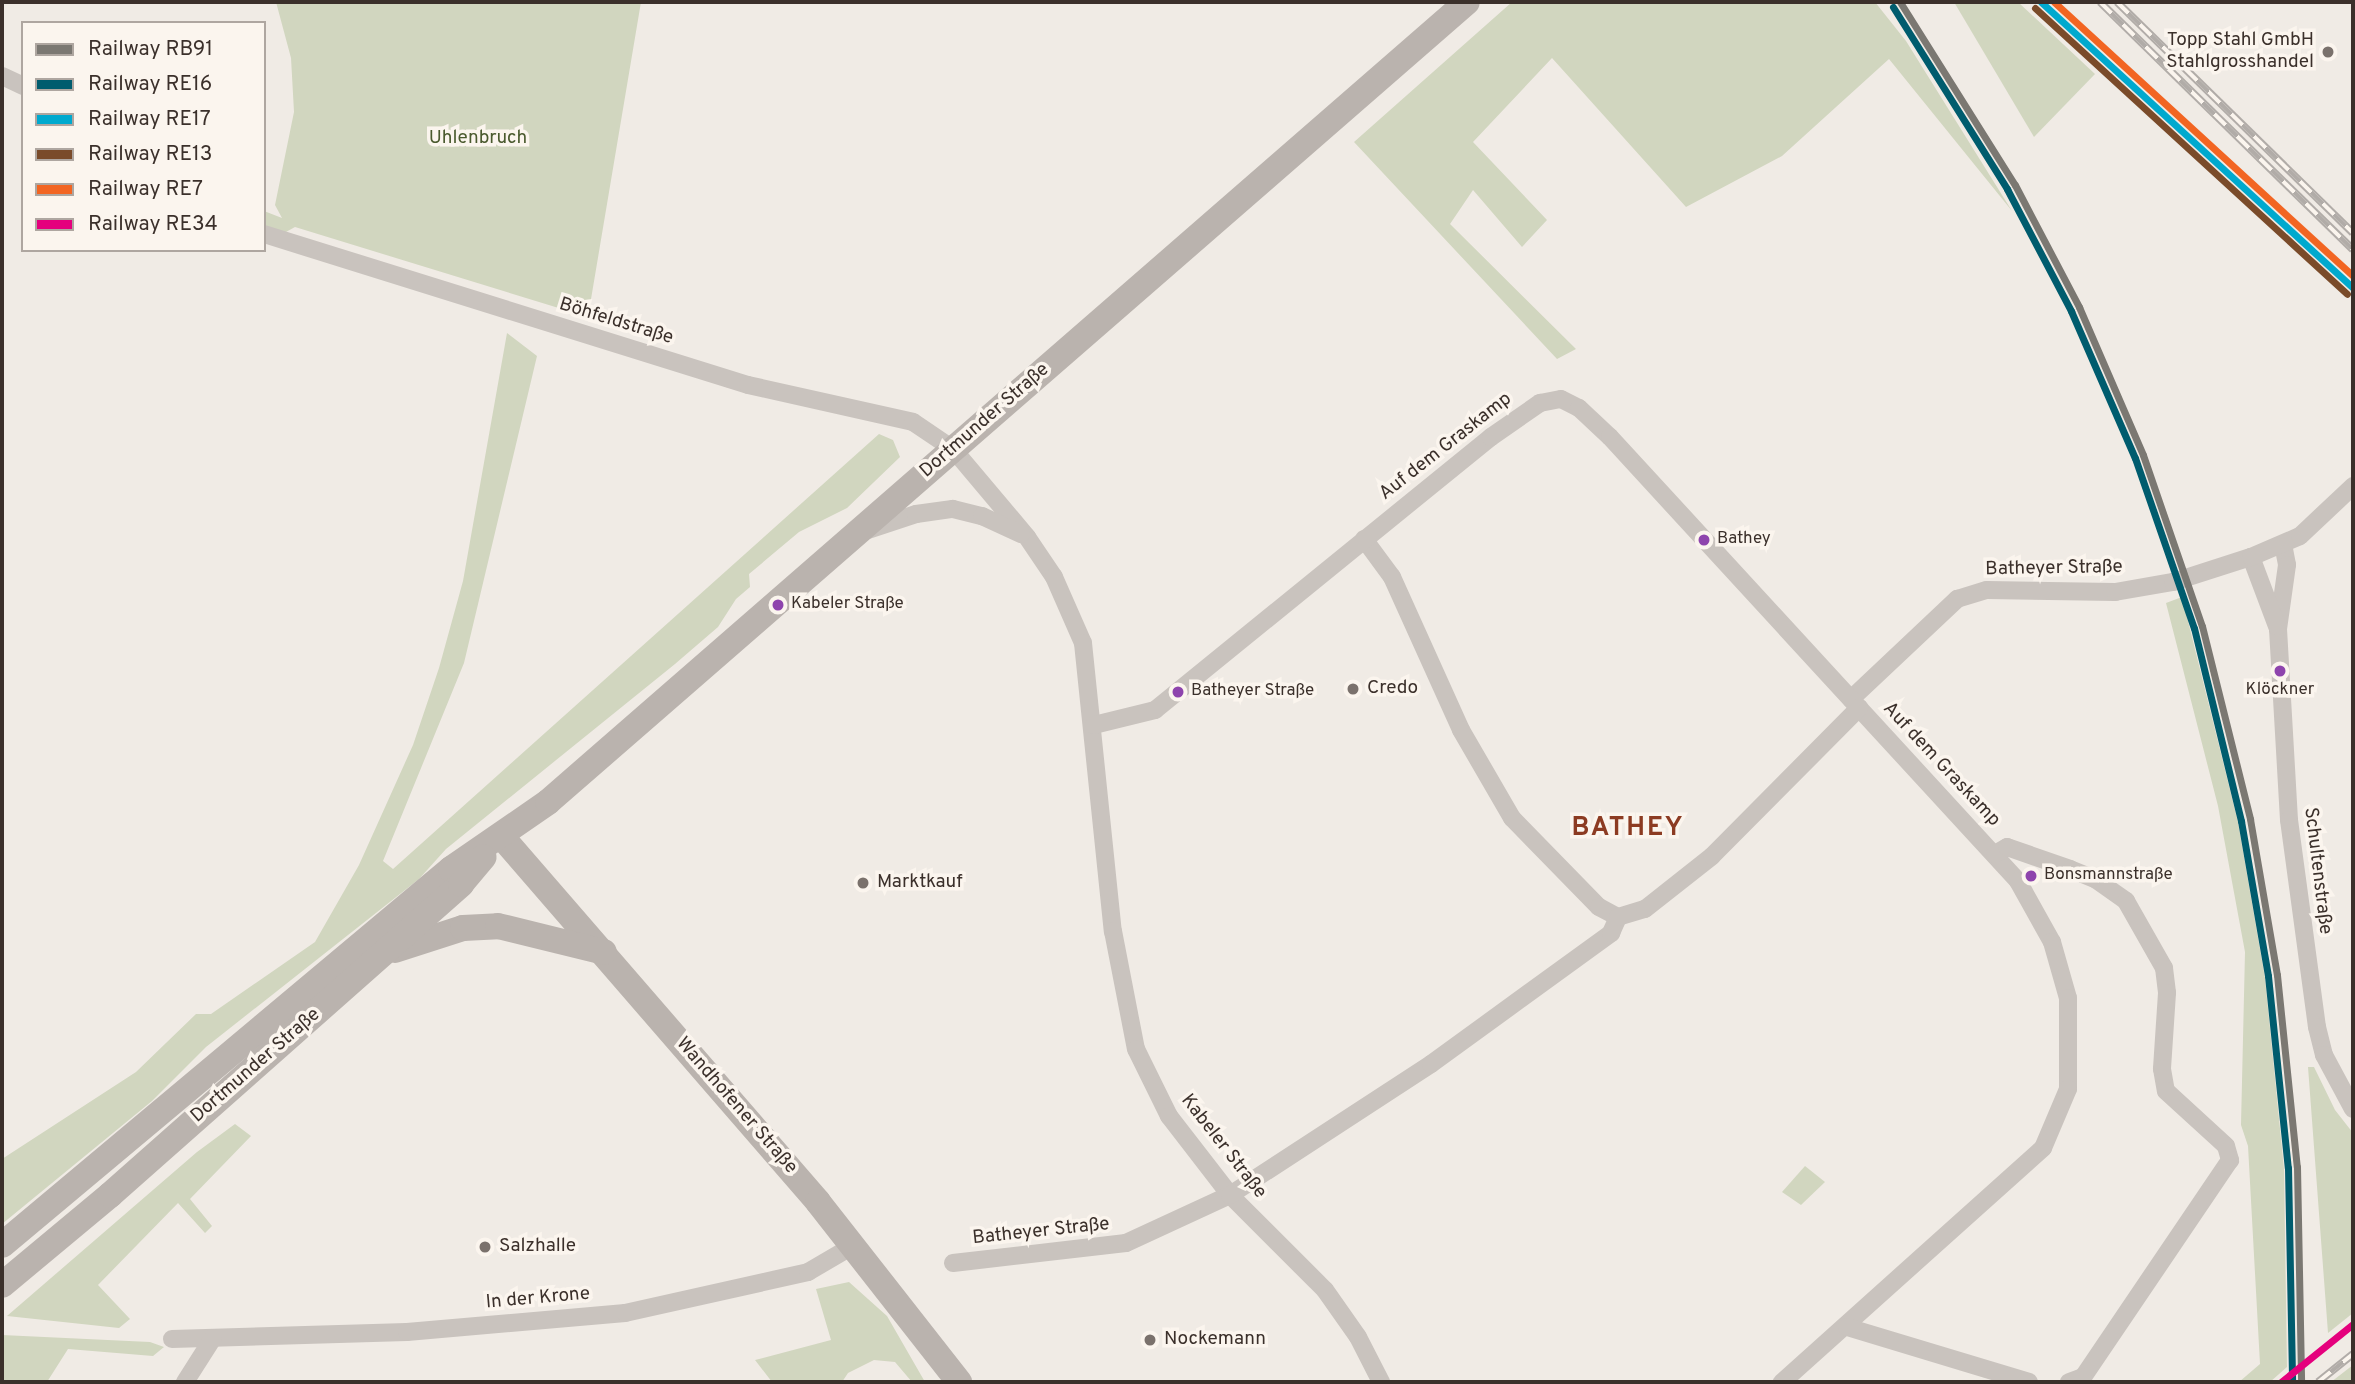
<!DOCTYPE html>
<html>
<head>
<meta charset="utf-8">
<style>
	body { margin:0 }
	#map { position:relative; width:2355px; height:1384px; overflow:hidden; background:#f0ebe5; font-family:Overpass,sans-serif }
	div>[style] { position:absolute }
	.green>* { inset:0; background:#d1d6bf }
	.minor>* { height:18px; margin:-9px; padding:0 9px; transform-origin:9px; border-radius:9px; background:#c9c3be }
	.secondary>* { height:26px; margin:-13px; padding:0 13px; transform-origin:13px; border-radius:13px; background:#bab3ae }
	.rail>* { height:8px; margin-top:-4px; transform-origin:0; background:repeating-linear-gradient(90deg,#fbf5ee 0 16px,#b1aca8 0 32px); box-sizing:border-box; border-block:2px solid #b1aca8 }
	.rail-1>* { height:7px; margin:-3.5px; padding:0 3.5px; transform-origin:3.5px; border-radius:3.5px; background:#7b7872 }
	.rail-2>* { height:7px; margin:-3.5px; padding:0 3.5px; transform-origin:3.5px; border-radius:3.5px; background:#005c6e }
	.rail-3>* { height:7px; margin:-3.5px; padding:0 3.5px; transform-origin:3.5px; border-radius:3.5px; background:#00a9ce }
	.rail-4>* { height:7px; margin:-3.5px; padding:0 3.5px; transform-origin:3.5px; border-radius:3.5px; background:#7a4b2a }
	.rail-5>* { height:7px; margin:-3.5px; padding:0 3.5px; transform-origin:3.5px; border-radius:3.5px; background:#f26522 }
	.rail-6>* { height:7px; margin:-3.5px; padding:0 3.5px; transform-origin:3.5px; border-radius:3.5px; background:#e5007d }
	.dots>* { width:19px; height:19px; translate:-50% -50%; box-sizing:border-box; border:4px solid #fbf5ee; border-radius:50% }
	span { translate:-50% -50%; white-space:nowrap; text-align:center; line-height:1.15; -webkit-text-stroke:7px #fbf5ee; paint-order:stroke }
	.bus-label { font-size:17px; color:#3b302b }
	.left { translate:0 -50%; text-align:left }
	.poi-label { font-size:19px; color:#3b302b }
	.right { translate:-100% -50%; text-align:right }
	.park-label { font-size:19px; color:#4a5a2e }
	.street-label { font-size:19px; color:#3b302b }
	.district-label { font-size:26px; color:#8c3b22; font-weight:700; letter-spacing:2px }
	.frame { position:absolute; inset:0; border:4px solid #3b302b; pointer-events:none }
	.legend { position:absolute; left:21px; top:21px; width:245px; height:231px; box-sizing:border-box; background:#fbf5ee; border:2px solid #aea6a0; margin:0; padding:9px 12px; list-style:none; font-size:21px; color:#3b302b }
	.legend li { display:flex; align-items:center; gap:14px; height:35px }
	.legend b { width:35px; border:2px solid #aea6a0 }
</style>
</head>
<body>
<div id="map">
	<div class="green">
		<i style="clip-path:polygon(276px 2px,641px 2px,588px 317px,295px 227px,264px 244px,264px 211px,282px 218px,275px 205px,294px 112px,291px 58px)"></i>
		<i style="clip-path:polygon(1512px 2px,1875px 2px,1906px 41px,2012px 211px,1889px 59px,1782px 156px,1686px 207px,1552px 58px,1473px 142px,1547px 220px,1522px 247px,1473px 190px,1450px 224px,1576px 349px,1557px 359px,1354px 142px)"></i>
		<i style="clip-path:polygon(1954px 2px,2018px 2px,2095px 74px,2034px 137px)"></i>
		<i style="clip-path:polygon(507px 333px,537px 356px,464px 663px,383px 861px,393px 869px,879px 434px,893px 440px,900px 457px,847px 508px,799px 532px,749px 574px,750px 587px,736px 599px,718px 627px,675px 664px,446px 849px,419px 879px,206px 1047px,152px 1101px,2px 1224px,2px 1159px,136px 1072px,196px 1014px,211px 1014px,315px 942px,359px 865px,413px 745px,439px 668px,463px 581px)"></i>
		<i style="clip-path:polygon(2182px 597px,2238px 822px,2265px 978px,2284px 1169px,2287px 1367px,2270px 1382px,2239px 1382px,2260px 1364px,2248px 1146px,2241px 1125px,2245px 952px,2218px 806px,2166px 603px)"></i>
		<i style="clip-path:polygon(2308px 1067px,2314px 1067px,2335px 1110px,2353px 1133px,2353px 1313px,2328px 1333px)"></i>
		<i style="clip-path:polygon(235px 1124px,251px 1136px,190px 1199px,212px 1226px,205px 1233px,178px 1203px,98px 1285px,130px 1319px,119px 1328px,7px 1316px,197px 1152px)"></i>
		<i style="clip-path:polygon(1805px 1166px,1825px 1182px,1801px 1205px,1782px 1192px)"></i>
		<i style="clip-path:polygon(849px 1282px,887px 1316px,925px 1382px,912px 1382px,895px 1362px,874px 1360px,848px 1373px,842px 1382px,772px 1382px,755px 1360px,831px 1340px,816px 1289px)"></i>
		<i style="clip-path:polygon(2px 1335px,150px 1342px,164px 1347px,153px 1356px,68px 1349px,47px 1382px,2px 1382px)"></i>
		<i style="clip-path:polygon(2353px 1365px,2353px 1382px,2331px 1382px)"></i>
	</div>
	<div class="minor">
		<i style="left:2px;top:76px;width:23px;rotate:25deg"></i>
		<i style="left:264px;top:234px;width:507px;rotate:17.33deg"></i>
		<i style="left:748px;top:385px;width:169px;rotate:12.6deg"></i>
		<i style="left:913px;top:422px;width:48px;rotate:34deg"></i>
		<i style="left:953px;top:449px;width:115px;rotate:49.9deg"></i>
		<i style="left:1027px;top:537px;width:48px;rotate:56deg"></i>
		<i style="left:1054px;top:577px;width:72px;rotate:66.3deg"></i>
		<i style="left:1083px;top:643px;width:290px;rotate:84.1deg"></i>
		<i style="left:1113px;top:931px;width:120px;rotate:79deg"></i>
		<i style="left:1136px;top:1049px;width:75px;rotate:63.8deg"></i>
		<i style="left:1169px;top:1116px;width:100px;rotate:52.3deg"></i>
		<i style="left:1230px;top:1195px;width:134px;rotate:45deg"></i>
		<i style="left:1325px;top:1290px;width:57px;rotate:54.9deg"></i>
		<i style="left:1358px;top:1337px;width:51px;rotate:62.9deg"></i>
		<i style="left:868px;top:530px;width:51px;rotate:-18.4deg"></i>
		<i style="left:916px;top:514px;width:37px;rotate:-8deg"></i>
		<i style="left:953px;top:509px;width:30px;rotate:14deg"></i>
		<i style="left:982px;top:516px;width:43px;rotate:24.8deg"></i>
		<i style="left:1364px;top:539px;width:47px;rotate:53.6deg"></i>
		<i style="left:1392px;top:577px;width:168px;rotate:65.7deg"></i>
		<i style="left:1461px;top:730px;width:102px;rotate:59.9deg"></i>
		<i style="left:1512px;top:818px;width:124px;rotate:45.7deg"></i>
		<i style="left:1599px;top:907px;width:21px;rotate:28deg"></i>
		<i style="left:2283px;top:544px;width:21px;rotate:79deg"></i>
		<i style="left:2287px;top:565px;width:65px;rotate:98deg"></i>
		<i style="left:2278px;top:629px;width:191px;rotate:86.7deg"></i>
		<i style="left:2289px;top:820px;width:209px;rotate:82.3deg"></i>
		<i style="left:2317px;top:1027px;width:29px;rotate:76deg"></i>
		<i style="left:2324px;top:1055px;width:61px;rotate:61.8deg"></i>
		<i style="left:2251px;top:557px;width:74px;rotate:69.4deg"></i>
		<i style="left:1851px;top:699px;width:146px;rotate:-43.3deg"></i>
		<i style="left:1957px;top:599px;width:31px;rotate:-17deg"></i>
		<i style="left:1987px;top:590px;width:128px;rotate:0.9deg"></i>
		<i style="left:2115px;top:592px;width:59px;rotate:-9.8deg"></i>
		<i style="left:2173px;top:582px;width:82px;rotate:-17.8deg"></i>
		<i style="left:2251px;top:557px;width:53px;rotate:-23.2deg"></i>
		<i style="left:2300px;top:536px;width:73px;rotate:-43.3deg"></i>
		<i style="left:1094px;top:725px;width:63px;rotate:-13.8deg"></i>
		<i style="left:1155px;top:710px;width:433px;rotate:-39.1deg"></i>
		<i style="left:1491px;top:437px;width:60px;rotate:-34.8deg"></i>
		<i style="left:1540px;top:403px;width:21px;rotate:-11deg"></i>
		<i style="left:1561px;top:399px;width:20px;rotate:27deg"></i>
		<i style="left:1579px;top:408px;width:42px;rotate:43.1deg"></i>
		<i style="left:1610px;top:437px;width:603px;rotate:47.42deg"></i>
		<i style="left:2018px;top:881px;width:70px;rotate:60.9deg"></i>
		<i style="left:2052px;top:942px;width:58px;rotate:74.1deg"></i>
		<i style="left:2068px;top:998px;width:91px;rotate:90deg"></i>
		<i style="left:2068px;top:1089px;width:64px;rotate:113deg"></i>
		<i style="left:2043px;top:1148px;width:351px;rotate:138.1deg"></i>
		<i style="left:1995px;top:854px;width:14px;rotate:-30deg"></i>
		<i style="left:2007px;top:847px;width:67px;rotate:19.2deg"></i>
		<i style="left:2070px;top:869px;width:27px;rotate:22deg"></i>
		<i style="left:2095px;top:879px;width:38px;rotate:35deg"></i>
		<i style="left:2126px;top:901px;width:77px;rotate:60.4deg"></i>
		<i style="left:2164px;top:968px;width:25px;rotate:83deg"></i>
		<i style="left:2167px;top:993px;width:76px;rotate:93.8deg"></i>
		<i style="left:2162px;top:1069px;width:22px;rotate:80deg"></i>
		<i style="left:2166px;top:1091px;width:81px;rotate:42.5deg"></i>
		<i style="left:2226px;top:1146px;width:15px;rotate:74deg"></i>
		<i style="left:2230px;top:1160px;width:262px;rotate:124.1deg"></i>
		<i style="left:2083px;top:1377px;width:15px;rotate:160deg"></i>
		<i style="left:953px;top:1263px;width:174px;rotate:-6.6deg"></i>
		<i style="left:1126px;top:1243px;width:115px;rotate:-24.8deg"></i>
		<i style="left:1230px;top:1195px;width:240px;rotate:-33.1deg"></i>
		<i style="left:1431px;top:1064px;width:223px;rotate:-36deg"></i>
		<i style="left:1611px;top:933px;width:17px;rotate:-66deg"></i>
		<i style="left:1618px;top:917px;width:28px;rotate:-17deg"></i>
		<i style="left:1645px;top:909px;width:85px;rotate:-38.3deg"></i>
		<i style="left:1712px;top:856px;width:209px;rotate:-45.2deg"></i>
		<i style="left:1847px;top:1327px;width:190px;rotate:16.8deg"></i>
		<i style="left:172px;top:1339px;width:235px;rotate:-1.7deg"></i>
		<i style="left:407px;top:1332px;width:219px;rotate:-5deg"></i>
		<i style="left:625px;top:1313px;width:188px;rotate:-12.6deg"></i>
		<i style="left:808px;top:1272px;width:53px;rotate:-30.4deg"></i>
		<i style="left:185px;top:1382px;width:52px;rotate:-57.5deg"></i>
	</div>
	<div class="secondary">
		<i style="left:502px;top:837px;width:483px;rotate:49.1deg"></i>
		<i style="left:818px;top:1202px;width:229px;rotate:51.9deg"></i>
		<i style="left:395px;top:950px;width:71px;rotate:-17.9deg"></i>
		<i style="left:463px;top:928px;width:35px;rotate:-3deg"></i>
		<i style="left:498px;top:926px;width:109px;rotate:13.8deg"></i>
		<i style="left:2px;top:1245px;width:586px;rotate:-39.94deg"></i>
		<i style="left:451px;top:869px;width:118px;rotate:-34.6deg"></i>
		<i style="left:548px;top:802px;width:1218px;rotate:-41.04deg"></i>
		<i style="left:2px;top:1285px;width:141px;rotate:-39.8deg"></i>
		<i style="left:110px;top:1195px;width:469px;rotate:-41.5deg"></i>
		<i style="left:461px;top:884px;width:35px;rotate:-50deg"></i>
	</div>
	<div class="rail">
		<i style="left:2100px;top:2px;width:354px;rotate:44.4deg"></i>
		<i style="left:2117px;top:2px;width:330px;rotate:44.4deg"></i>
		<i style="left:2318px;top:1382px;width:45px;rotate:-38.7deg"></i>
	</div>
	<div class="rail-1">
		<i style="left:1900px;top:2px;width:216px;rotate:57.9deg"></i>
		<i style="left:2015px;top:185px;width:138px;rotate:62.3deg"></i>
		<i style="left:2079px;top:307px;width:161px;rotate:66.6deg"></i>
		<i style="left:2143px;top:455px;width:181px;rotate:71deg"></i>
		<i style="left:2202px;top:626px;width:199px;rotate:76deg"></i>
		<i style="left:2250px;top:819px;width:158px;rotate:80.2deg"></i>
		<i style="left:2277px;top:975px;width:193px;rotate:84.1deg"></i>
		<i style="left:2297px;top:1167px;width:215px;rotate:88.9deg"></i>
	</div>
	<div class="rail-2">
		<i style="left:1893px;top:7px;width:215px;rotate:57.9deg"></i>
		<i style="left:2007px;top:189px;width:138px;rotate:62.3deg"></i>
		<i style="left:2071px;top:311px;width:160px;rotate:66.5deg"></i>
		<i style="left:2135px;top:458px;width:180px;rotate:70.9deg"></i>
		<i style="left:2194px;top:628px;width:199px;rotate:76.3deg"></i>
		<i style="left:2241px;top:821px;width:157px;rotate:80.1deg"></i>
		<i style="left:2268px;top:976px;width:193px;rotate:84.1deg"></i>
		<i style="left:2288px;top:1168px;width:214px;rotate:88.9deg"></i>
	</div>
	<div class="rail-3">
		<i style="left:2041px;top:2px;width:423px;rotate:42.5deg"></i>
	</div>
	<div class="rail-4">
		<i style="left:2035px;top:8px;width:423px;rotate:42.5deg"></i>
	</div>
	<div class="rail-5">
		<i style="left:2054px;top:2px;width:406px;rotate:42.5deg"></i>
	</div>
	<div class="rail-6">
		<i style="left:2281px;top:1382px;width:92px;rotate:-38.9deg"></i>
	</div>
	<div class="dots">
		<i style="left:2328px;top:52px;background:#7a716c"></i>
		<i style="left:1704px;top:540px;background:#8e44ad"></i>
		<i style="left:778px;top:605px;background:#8e44ad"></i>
		<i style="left:2280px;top:671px;background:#8e44ad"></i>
		<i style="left:1353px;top:689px;background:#7a716c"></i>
		<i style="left:1178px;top:692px;background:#8e44ad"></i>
		<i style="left:2031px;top:876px;background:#8e44ad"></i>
		<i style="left:863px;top:883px;background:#7a716c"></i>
		<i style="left:485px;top:1247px;background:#7a716c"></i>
		<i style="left:1150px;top:1340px;background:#7a716c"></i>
	</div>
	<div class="bus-label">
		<span class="left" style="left:1717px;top:540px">Bathey</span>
		<span class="left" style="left:791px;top:605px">Kabeler Straße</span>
		<span style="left:2280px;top:691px">Klöckner</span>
		<span class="left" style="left:1191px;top:692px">Batheyer Straße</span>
		<span class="left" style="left:2044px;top:876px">Bonsmannstraße</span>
	</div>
	<div class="poi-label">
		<span class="right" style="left:2314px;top:52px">Topp Stahl GmbH<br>Stahlgrosshandel</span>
		<span class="left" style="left:1367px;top:689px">Credo</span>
		<span class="left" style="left:877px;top:883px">Marktkauf</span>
		<span class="left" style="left:499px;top:1247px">Salzhalle</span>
		<span class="left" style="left:1164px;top:1340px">Nockemann</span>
	</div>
	<div class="park-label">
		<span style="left:478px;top:139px">Uhlenbruch</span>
	</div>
	<div class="street-label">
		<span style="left:616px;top:322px;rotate:17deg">Böhfeldstraße</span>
		<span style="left:985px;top:421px;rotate:-41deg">Dortmunder Straße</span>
		<span style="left:1446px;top:447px;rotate:-38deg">Auf dem Graskamp</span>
		<span style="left:2054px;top:569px;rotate:-1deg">Batheyer Straße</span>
		<span style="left:1941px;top:765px;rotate:47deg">Auf dem Graskamp</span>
		<span style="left:2317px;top:871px;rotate:83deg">Schultenstraße</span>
		<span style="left:256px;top:1066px;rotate:-41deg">Dortmunder Straße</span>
		<span style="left:736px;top:1106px;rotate:49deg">Wandhofener Straße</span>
		<span style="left:1223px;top:1147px;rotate:52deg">Kabeler Straße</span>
		<span style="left:1041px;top:1232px;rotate:-6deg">Batheyer Straße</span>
		<span style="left:538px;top:1299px;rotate:-5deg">In der Krone</span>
	</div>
	<div class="district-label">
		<span style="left:1628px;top:829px">BATHEY</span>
	</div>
	<div class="frame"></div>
	<ul class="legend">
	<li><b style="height:9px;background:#7b7872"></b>Railway RB91</li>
	<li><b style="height:9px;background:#005c6e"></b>Railway RE16</li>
	<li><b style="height:9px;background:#00a9ce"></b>Railway RE17</li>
	<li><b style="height:9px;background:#7a4b2a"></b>Railway RE13</li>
	<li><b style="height:9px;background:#f26522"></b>Railway RE7</li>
	<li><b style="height:9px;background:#e5007d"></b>Railway RE34</li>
	</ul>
</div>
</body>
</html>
